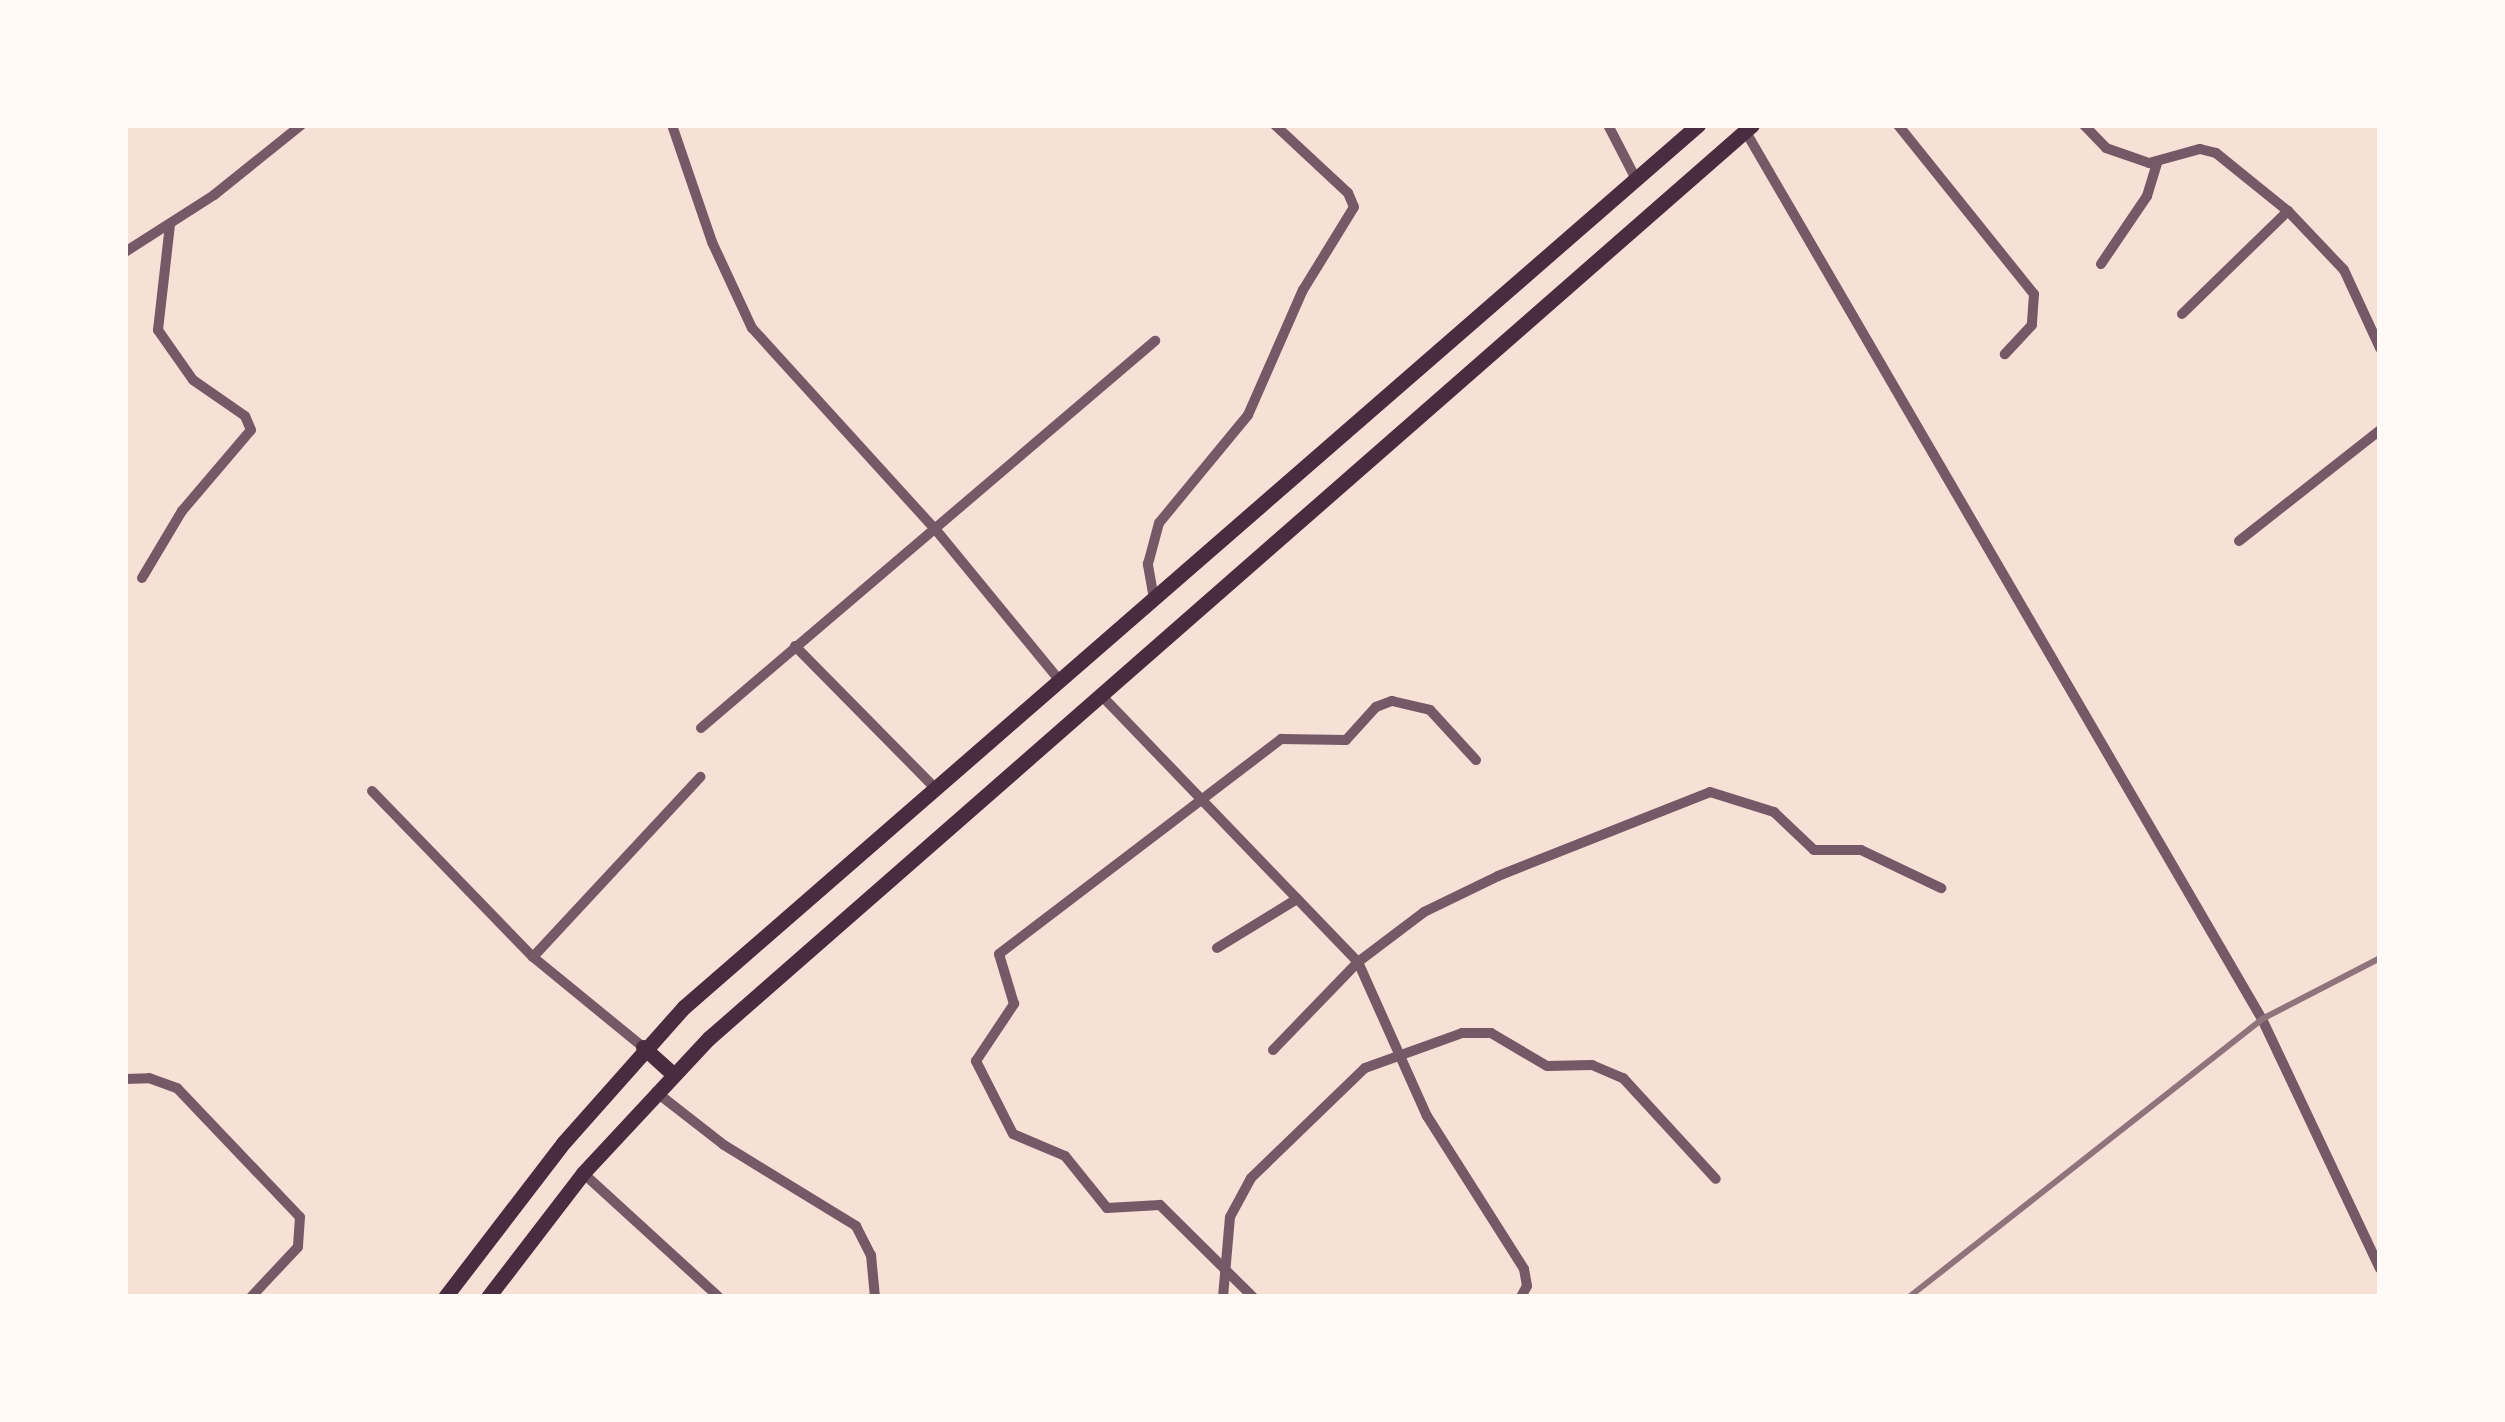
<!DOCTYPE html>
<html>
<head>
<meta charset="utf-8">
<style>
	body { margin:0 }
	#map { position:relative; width:2505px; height:1422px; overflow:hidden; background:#f7e1d7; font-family:"Asap Condensed",sans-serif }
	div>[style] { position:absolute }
	.minor>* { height:10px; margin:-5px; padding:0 5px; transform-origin:5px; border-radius:5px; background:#755966 }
	.primary>* { height:15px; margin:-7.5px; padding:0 7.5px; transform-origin:7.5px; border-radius:7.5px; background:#4a2c40 }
	.rail>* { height:6px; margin:-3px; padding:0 3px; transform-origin:3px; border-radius:3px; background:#8f747c }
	span { translate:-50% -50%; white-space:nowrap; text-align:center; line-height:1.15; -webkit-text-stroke:8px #fffaf5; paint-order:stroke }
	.frame { position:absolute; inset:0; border:128px solid #fffaf5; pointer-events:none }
</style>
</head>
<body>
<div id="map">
	<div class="minor">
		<i style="left:672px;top:125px;width:124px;rotate:71.1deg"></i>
		<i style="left:712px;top:242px;width:95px;rotate:65.1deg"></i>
		<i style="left:752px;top:328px;width:273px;rotate:47.7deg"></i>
		<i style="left:936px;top:530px;width:195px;rotate:50.6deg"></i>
		<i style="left:1608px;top:125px;width:61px;rotate:62.6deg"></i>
		<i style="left:1898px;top:125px;width:217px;rotate:51.2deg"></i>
		<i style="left:2034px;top:294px;width:31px;rotate:94deg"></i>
		<i style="left:2032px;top:325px;width:40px;rotate:133deg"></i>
		<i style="left:2084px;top:125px;width:32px;rotate:46deg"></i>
		<i style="left:2106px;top:148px;width:46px;rotate:19.2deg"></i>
		<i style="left:2149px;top:163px;width:53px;rotate:-15.4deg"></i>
		<i style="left:2200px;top:149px;width:16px;rotate:14deg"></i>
		<i style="left:2216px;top:153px;width:92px;rotate:38.9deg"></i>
		<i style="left:2288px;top:211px;width:81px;rotate:46.5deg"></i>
		<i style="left:2344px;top:270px;width:86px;rotate:65.2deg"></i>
		<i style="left:1743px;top:127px;width:1032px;rotate:59.81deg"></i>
		<i style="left:2262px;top:1019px;width:276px;rotate:64.7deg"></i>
		<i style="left:125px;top:252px;width:106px;rotate:-32.6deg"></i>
		<i style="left:214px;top:195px;width:112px;rotate:-38.8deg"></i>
		<i style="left:2101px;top:264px;width:82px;rotate:-55.9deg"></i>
		<i style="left:2147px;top:196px;width:34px;rotate:-73deg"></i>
		<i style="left:2182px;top:314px;width:148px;rotate:-44.2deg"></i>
		<i style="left:2239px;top:541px;width:179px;rotate:-38.2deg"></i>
		<i style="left:142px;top:578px;width:78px;rotate:-59.2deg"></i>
		<i style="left:182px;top:511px;width:106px;rotate:-49.6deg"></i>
		<i style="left:251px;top:430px;width:15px;rotate:-113deg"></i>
		<i style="left:245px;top:416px;width:63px;rotate:-145.3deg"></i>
		<i style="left:193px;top:380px;width:61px;rotate:-125deg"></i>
		<i style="left:158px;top:330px;width:106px;rotate:-83.5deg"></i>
		<i style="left:1154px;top:599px;width:36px;rotate:-100deg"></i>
		<i style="left:1148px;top:564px;width:42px;rotate:-75deg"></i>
		<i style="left:1159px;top:523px;width:140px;rotate:-50.5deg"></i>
		<i style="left:1248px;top:415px;width:137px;rotate:-66.3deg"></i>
		<i style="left:1303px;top:290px;width:97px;rotate:-58.4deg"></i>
		<i style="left:1354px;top:207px;width:15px;rotate:-113deg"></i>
		<i style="left:1348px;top:193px;width:100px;rotate:-137deg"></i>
		<i style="left:795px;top:646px;width:201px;rotate:45.4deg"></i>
		<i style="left:1100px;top:694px;width:372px;rotate:46.1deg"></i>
		<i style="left:1358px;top:962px;width:169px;rotate:65.9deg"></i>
		<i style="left:1427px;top:1116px;width:181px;rotate:57.6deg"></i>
		<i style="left:1524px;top:1269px;width:17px;rotate:80deg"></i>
		<i style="left:1527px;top:1286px;width:13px;rotate:119deg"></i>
		<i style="left:701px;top:728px;width:597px;rotate:-40.45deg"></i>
		<i style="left:372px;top:791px;width:231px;rotate:45.9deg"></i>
		<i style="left:533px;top:957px;width:142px;rotate:39.3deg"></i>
		<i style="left:1217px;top:948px;width:94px;rotate:-31.5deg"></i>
		<i style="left:533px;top:957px;width:246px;rotate:-47.1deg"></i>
		<i style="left:1273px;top:1050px;width:122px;rotate:-46deg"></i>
		<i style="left:1358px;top:962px;width:83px;rotate:-37.1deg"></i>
		<i style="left:1424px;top:912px;width:82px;rotate:-25.9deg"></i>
		<i style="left:1498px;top:876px;width:228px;rotate:-21.6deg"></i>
		<i style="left:1710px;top:792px;width:67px;rotate:17.4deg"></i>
		<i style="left:1774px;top:812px;width:55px;rotate:43.5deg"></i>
		<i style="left:1814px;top:850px;width:47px"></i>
		<i style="left:1861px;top:850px;width:89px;rotate:25.4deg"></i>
		<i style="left:125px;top:1079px;width:24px;rotate:-2deg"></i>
		<i style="left:149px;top:1078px;width:30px;rotate:20deg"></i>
		<i style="left:177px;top:1088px;width:178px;rotate:46.4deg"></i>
		<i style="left:300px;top:1217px;width:30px;rotate:94deg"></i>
		<i style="left:298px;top:1247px;width:69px;rotate:133.2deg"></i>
		<i style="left:656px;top:1092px;width:86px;rotate:37.9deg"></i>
		<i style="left:724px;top:1145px;width:155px;rotate:31.5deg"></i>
		<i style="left:856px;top:1226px;width:33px;rotate:63deg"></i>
		<i style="left:871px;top:1255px;width:42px;rotate:84.6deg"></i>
		<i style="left:583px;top:1173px;width:184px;rotate:42.4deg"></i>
		<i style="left:1223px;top:1297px;width:80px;rotate:-85deg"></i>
		<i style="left:1230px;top:1217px;width:44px;rotate:-61.7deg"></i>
		<i style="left:1251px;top:1178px;width:158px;rotate:-44deg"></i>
		<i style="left:1365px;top:1068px;width:103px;rotate:-19.8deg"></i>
		<i style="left:1462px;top:1033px;width:29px"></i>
		<i style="left:1491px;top:1033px;width:65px;rotate:30.5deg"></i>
		<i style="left:1547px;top:1066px;width:45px;rotate:-1.3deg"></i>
		<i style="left:1592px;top:1065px;width:34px;rotate:23deg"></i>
		<i style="left:1623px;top:1078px;width:137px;rotate:47.4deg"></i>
		<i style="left:1253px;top:1297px;width:131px;rotate:-135.3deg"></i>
		<i style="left:1160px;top:1205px;width:53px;rotate:176.8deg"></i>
		<i style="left:1107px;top:1208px;width:67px;rotate:-128.9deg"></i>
		<i style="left:1065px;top:1156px;width:56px;rotate:-157.1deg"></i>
		<i style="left:1013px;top:1134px;width:82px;rotate:-116.9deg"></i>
		<i style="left:976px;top:1061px;width:69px;rotate:-56.3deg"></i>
		<i style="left:1014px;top:1004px;width:52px;rotate:-106.7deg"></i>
		<i style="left:999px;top:954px;width:355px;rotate:-37.3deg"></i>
		<i style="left:1281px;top:739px;width:65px;rotate:0.9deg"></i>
		<i style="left:1346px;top:740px;width:45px;rotate:-47.7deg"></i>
		<i style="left:1376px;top:707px;width:17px;rotate:-21deg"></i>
		<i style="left:1392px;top:701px;width:39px;rotate:13deg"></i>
		<i style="left:1430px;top:710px;width:68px;rotate:47.4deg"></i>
	</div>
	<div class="primary">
		<i style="left:643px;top:1047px;width:39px;rotate:42deg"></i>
		<i style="left:445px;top:1297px;width:195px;rotate:-52.5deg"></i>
		<i style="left:564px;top:1142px;width:181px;rotate:-48.4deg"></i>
		<i style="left:684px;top:1007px;width:1344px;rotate:-41.02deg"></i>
		<i style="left:488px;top:1297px;width:156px;rotate:-52.5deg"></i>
		<i style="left:583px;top:1173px;width:185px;rotate:-47deg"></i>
		<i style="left:709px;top:1038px;width:1386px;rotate:-41.2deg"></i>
	</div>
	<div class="rail">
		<i style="left:1909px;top:1297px;width:449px;rotate:-38.2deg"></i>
		<i style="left:2262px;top:1019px;width:133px;rotate:-27.3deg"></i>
	</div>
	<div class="frame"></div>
</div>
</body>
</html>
